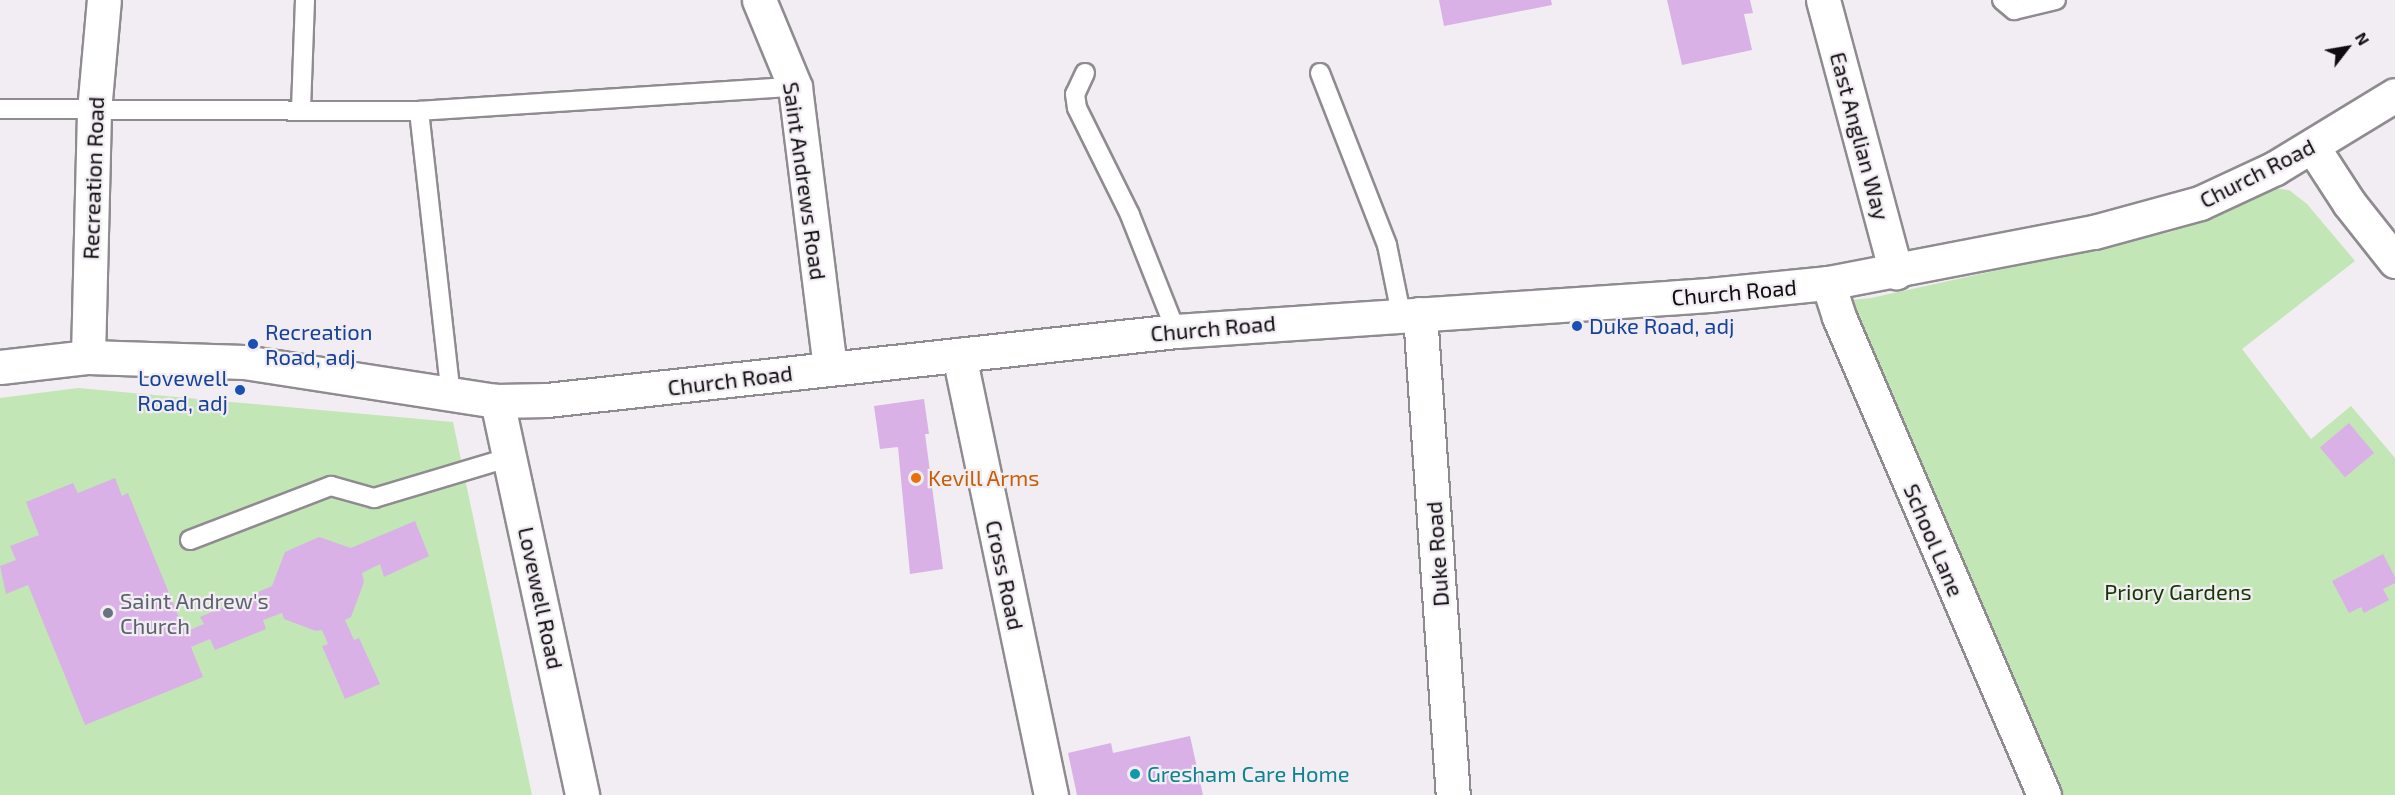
<!DOCTYPE html>
<html>
<head>
<meta charset="utf-8">
<style>
	body { margin:0 }
	#map { position:relative; width:2395px; height:795px; overflow:hidden; background:#f1edf2; font-family:"Exo 2",sans-serif }
	div>[style] { position:absolute }
	.green>* { inset:0; background:#c3e6b6 }
	.building>* { inset:0; background:#d9b1e6; transform-origin:0 0 }
	.roads { filter:drop-shadow(2px 0 #8f8b90) drop-shadow(-2px 0 #8f8b90) drop-shadow(0 2px #8f8b90) drop-shadow(0 -2px #8f8b90) }
	.lane>* { height:18px; margin:-9px; padding:0 9px; transform-origin:9px; border-radius:9px; background:#fff }
	.street>* { height:33px; margin:-16.5px; padding:0 16.5px; transform-origin:16.5px; border-radius:16.5px; background:#fff }
	.secondary>* { height:33px; margin:-16.5px; padding:0 16.5px; transform-origin:16.5px; border-radius:16.5px; background:#fff }
	.dots>* { width:16px; height:16px; translate:-50% -50%; box-sizing:border-box; border:3px solid #f1edf2; border-radius:50% }
	span { translate:-50% -50%; white-space:nowrap; text-align:center; line-height:1.15; -webkit-text-stroke:4.5px #f1edf2; paint-order:stroke }
	.street-label { font-size:22px; color:#0e0c0e }
	.transit-label { font-size:22px; color:#164399 }
	.left { translate:0 -50%; text-align:left }
	.right { translate:-100% -50%; text-align:right }
	.food-label { font-size:22px; color:#c56008 }
	.park-label { font-size:22px; color:#153800 }
	.worship-label { font-size:22px; color:#5b616d }
	.culture-label { font-size:22px; color:#0d838f }
	.north { position:absolute; left:2317px; top:18px; width:60px; height:60px; -webkit-text-stroke:4px #f1edf2; paint-order:stroke; rotate:59deg; font-size:16px; font-weight:700; line-height:24px; text-align:center; color:#0e0c0e }
	.north::after { content:''; display:block; margin:auto; width:21px; height:27px; background:#0e0c0e; clip-path:polygon(50% 0,100% 100%,50% 72%,0 100%) }
</style>
</head>
<body>
<div id="map">
	<div class="green">
		<i style="clip-path:polygon(2273px 188px,2289px 190px,2307px 204px,2355px 261px,2242px 349px,2311px 439px,2351px 406px,2395px 458px,2395px 795px,2051px 795px,1841px 301px,1871px 298px,2171px 232px)"></i>
		<i style="clip-path:polygon(78px 388px,453px 422px,532px 795px,0 795px,0 398px)"></i>
	</div>
	<div class="building">
		<i style="clip-path:polygon(1439px 0,1551px 0,1552px 5px,1444px 26px)"></i>
		<i style="clip-path:polygon(1667px 0,1750px 0,1753px 13px,1744px 14px,1752px 50px,1682px 65px)"></i>
		<i style="clip-path:polygon(924px 399px,929px 434px,925px 434px,943px 569px,910px 574px,898px 447px,880px 449px,874px 406px)"></i>
		<i style="left:2349px;top:423px;width:39px;height:38px;rotate:50deg"></i>
		<i style="clip-path:polygon(115px 478px,122px 496px,128px 493px,185px 632px,204px 624px,200px 617px,272px 586px,285px 552px,319px 537px,351px 548px,415px 521px,429px 556px,384px 577px,380px 564px,362px 573px,364px 582px,351px 617px,345px 620px,354px 640px,359px 638px,380px 684px,345px 699px,322px 646px,328px 644px,322px 630px,316px 631px,284px 619px,282px 613px,263px 620px,266px 629px,215px 650px,210px 639px,191px 647px,203px 677px,85px 725px,28px 585px,6px 594px,0 566px,16px 560px,10px 546px,39px 535px,26px 502px,73px 483px,78px 493px)"></i>
		<i style="clip-path:polygon(2383px 554px,2395px 577px,2395px 583px,2383px 589px,2389px 600px,2364px 613px,2361px 607px,2349px 613px,2332px 581px)"></i>
		<i style="clip-path:polygon(1190px 736px,1203px 795px,1077px 795px,1068px 753px,1111px 743px,1113px 753px)"></i>
	</div>
	<div class="roads">
		<div class="lane">
			<i style="left:2002px;top:0;width:16px;rotate:40deg"></i>
			<i style="left:2014px;top:10px;width:43px;rotate:-13.4deg"></i>
			<i style="left:1085px;top:73px;width:23px;rotate:115deg"></i>
			<i style="left:1075px;top:94px;width:14px;rotate:82deg"></i>
			<i style="left:1077px;top:108px;width:119px;rotate:63.6deg"></i>
			<i style="left:1130px;top:215px;width:125px;rotate:68.4deg"></i>
			<i style="left:1320px;top:73px;width:185px;rotate:68.7deg"></i>
			<i style="left:1387px;top:245px;width:70px;rotate:78.5deg"></i>
			<i style="left:0;top:109px;width:419px;rotate:0.3deg"></i>
			<i style="left:419px;top:111px;width:286px;rotate:83.6deg"></i>
			<i style="left:301px;top:109px;width:109px;rotate:-87.9deg"></i>
			<i style="left:419px;top:111px;width:377px;rotate:-3.7deg"></i>
			<i style="left:190px;top:540px;width:151px;rotate:-21deg"></i>
			<i style="left:331px;top:486px;width:45px;rotate:15.6deg"></i>
			<i style="left:374px;top:498px;width:143px;rotate:-16.7deg"></i>
		</div>
		<div class="street">
			<i style="left:759px;top:0;width:94px;rotate:67.5deg"></i>
			<i style="left:795px;top:87px;width:283px;rotate:82.9deg"></i>
			<i style="left:1823px;top:0;width:282px;rotate:75deg"></i>
			<i style="left:2312px;top:146px;width:68px;rotate:57deg"></i>
			<i style="left:2349px;top:203px;width:74px;rotate:51.6deg"></i>
			<i style="left:1828px;top:283px;width:36px;rotate:72deg"></i>
			<i style="left:1839px;top:317px;width:520px;rotate:66.79deg"></i>
			<i style="left:1420px;top:314px;width:482px;rotate:86.1deg"></i>
			<i style="left:959px;top:355px;width:450px;rotate:78.2deg"></i>
			<i style="left:88px;top:357px;width:246px;rotate:-88.6deg"></i>
			<i style="left:94px;top:111px;width:111px;rotate:-84.9deg"></i>
			<i style="left:497px;top:401px;width:403px;rotate:77.8deg"></i>
		</div>
		<div class="secondary">
			<i style="left:0;top:367px;width:89px;rotate:-6.5deg"></i>
			<i style="left:88px;top:357px;width:156px;rotate:1.8deg"></i>
			<i style="left:244px;top:362px;width:256px;rotate:8.8deg"></i>
			<i style="left:497px;top:401px;width:50px;rotate:-1.1deg"></i>
			<i style="left:547px;top:400px;width:633px;rotate:-6.26deg"></i>
			<i style="left:1176px;top:331px;width:534px;rotate:-3.86deg"></i>
			<i style="left:1709px;top:295px;width:120px;rotate:-5.8deg"></i>
			<i style="left:1828px;top:283px;width:271px;rotate:-10.9deg"></i>
			<i style="left:2094px;top:232px;width:110px;rotate:-15.3deg"></i>
			<i style="left:2200px;top:203px;width:83px;rotate:-25deg"></i>
			<i style="left:2275px;top:168px;width:140px;rotate:-31.3deg"></i>
		</div>
	</div>
	<div class="dots">
		<i style="left:1577px;top:326px;background:#1a4fb4"></i>
		<i style="left:253px;top:344px;background:#1a4fb4"></i>
		<i style="left:240px;top:390px;background:#1a4fb4"></i>
		<i style="left:916px;top:478px;background:#e8710a"></i>
		<i style="left:108px;top:613px;background:#6b7280"></i>
		<i style="left:1135px;top:774px;background:#0f9aa8"></i>
	</div>
	<div class="street-label">
		<span style="left:1860px;top:136px;rotate:75deg">East Anglian Way</span>
		<span style="left:2257px;top:173px;rotate:-27deg">Church Road</span>
		<span style="left:93px;top:178px;rotate:-88deg">Recreation Road</span>
		<span style="left:805px;top:181px;rotate:82deg">Saint Andrews Road</span>
		<span style="left:1734px;top:292px;rotate:-5deg">Church Road</span>
		<span style="left:1213px;top:328px;rotate:-5deg">Church Road</span>
		<span style="left:730px;top:380px;rotate:-7deg">Church Road</span>
		<span style="left:1934px;top:540px;rotate:67deg">School Lane</span>
		<span style="left:1437px;top:554px;rotate:-94deg">Duke Road</span>
		<span style="left:1005px;top:575px;rotate:78deg">Cross Road</span>
		<span style="left:541px;top:598px;rotate:78deg">Lovewell Road</span>
	</div>
	<div class="transit-label">
		<span class="left" style="left:1589px;top:326px">Duke Road, adj</span>
		<span class="left" style="left:265px;top:344px">Recreation<br>Road, adj</span>
		<span class="right" style="left:228px;top:390px">Lovewell<br>Road, adj</span>
	</div>
	<div class="food-label">
		<span class="left" style="left:928px;top:478px">Kevill Arms</span>
	</div>
	<div class="park-label">
		<span style="left:2178px;top:592px">Priory Gardens</span>
	</div>
	<div class="worship-label">
		<span class="left" style="left:120px;top:613px">Saint Andrew's<br>Church</span>
	</div>
	<div class="culture-label">
		<span class="left" style="left:1147px;top:774px">Gresham Care Home</span>
	</div>
	<div class="north">N</div>
</div>
</body>
</html>
